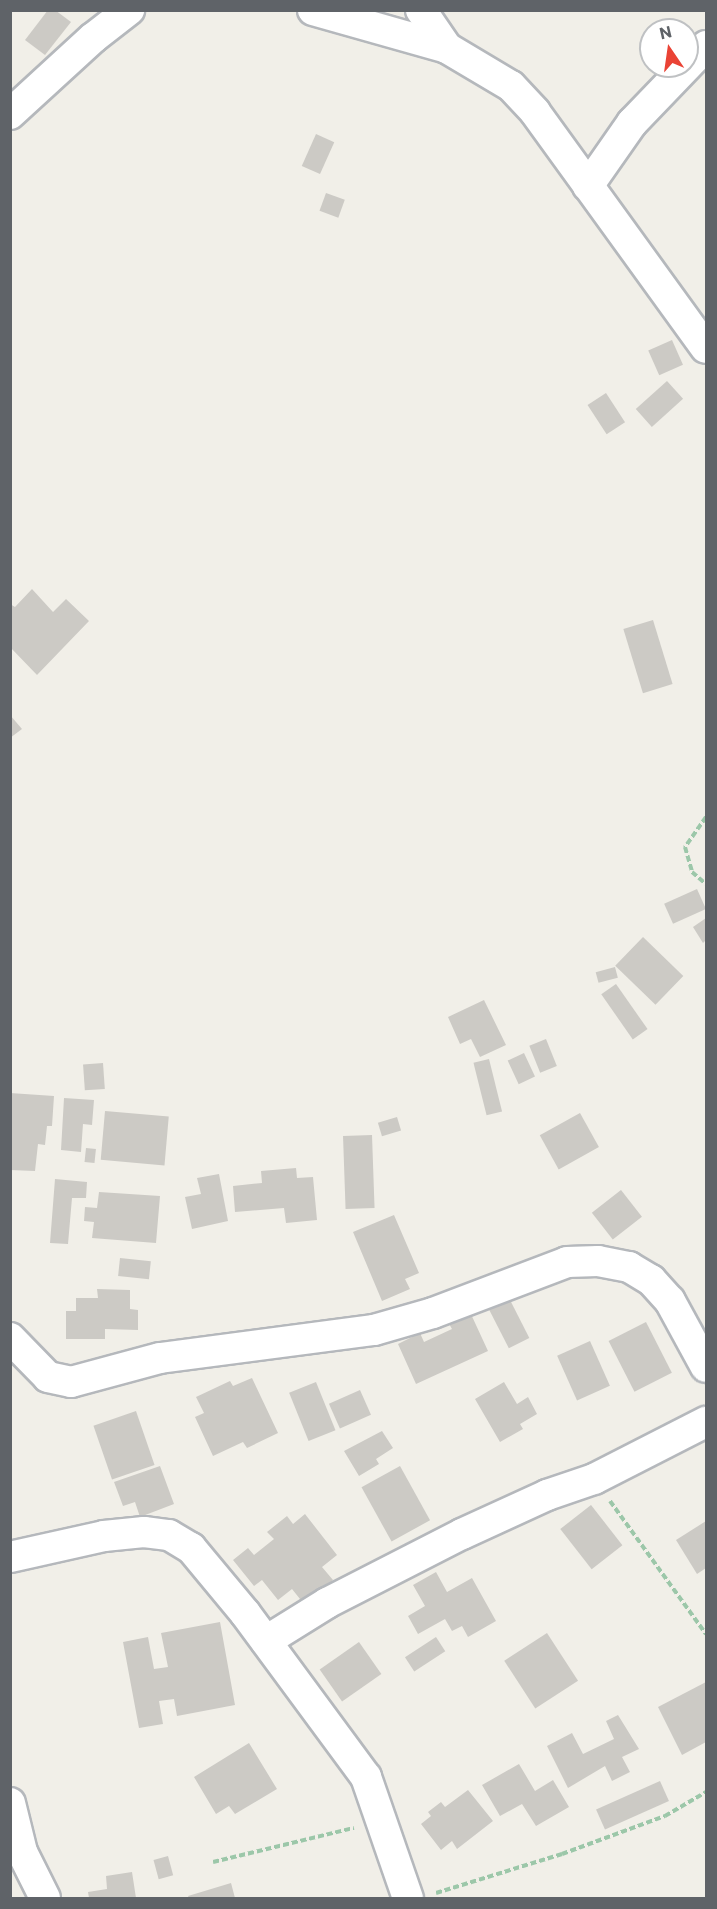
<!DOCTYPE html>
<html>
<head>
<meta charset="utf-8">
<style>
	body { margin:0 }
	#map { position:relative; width:717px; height:1909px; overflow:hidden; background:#f1efe8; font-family:Commissioner,sans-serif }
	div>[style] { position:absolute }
	.building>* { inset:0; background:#cccac5; transform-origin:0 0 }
	.path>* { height:4px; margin-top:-2px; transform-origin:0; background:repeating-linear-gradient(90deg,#9cc7a9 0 6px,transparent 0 9px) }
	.roads { filter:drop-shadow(2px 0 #b5b8bc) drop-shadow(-2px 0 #b5b8bc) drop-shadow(0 2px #b5b8bc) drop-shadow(0 -2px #b5b8bc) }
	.minor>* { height:30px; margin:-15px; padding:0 15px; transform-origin:15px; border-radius:15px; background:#fff }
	span { translate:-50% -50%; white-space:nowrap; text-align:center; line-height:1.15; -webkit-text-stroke:5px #fff; paint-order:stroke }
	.frame { position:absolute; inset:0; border:12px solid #5f6368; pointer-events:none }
	.north { position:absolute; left:639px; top:18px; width:60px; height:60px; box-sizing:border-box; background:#fff; border:2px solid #bfc1c3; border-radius:50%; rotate:347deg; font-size:16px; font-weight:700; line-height:24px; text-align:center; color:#5f6368 }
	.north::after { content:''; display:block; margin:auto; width:21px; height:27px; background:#ea4335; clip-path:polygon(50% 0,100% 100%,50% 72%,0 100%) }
</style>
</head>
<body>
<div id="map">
	<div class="building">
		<i style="clip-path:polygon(48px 10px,55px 10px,71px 22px,45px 55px,25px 40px)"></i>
		<i style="left:316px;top:134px;width:20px;height:35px;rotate:24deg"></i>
		<i style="left:326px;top:193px;width:20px;height:19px;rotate:20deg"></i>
		<i style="left:672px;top:340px;width:27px;height:26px;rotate:66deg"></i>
		<i style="left:667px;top:381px;width:24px;height:42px;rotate:48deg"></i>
		<i style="left:606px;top:393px;width:35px;height:22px;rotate:57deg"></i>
		<i style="clip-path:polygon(32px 589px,53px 612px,66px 599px,89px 621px,37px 675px,10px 647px,10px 604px,15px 607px)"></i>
		<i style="left:653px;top:620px;width:67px;height:31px;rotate:73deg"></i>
		<i style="clip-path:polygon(10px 715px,22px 729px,10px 738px)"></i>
		<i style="left:697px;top:889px;width:22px;height:36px;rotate:66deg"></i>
		<i style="clip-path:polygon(706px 918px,706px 940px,703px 943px,693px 927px)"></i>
		<i style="left:643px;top:937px;width:56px;height:40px;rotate:44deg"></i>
		<i style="left:615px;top:967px;width:11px;height:20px;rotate:75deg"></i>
		<i style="left:616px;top:984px;width:55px;height:18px;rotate:55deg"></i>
		<i style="clip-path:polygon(484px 1000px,506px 1045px,480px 1057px,471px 1039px,460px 1044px,448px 1017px)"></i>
		<i style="left:546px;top:1039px;width:29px;height:18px;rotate:68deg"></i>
		<i style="left:524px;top:1053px;width:26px;height:18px;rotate:65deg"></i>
		<i style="left:489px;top:1059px;width:54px;height:16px;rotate:76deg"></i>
		<i style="left:103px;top:1063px;width:26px;height:20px;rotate:86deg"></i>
		<i style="clip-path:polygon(10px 1093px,54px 1096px,52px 1126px,47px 1126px,45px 1145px,38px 1144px,35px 1171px,10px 1170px)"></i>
		<i style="clip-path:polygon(64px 1098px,94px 1100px,92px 1125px,83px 1124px,81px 1152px,61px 1150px)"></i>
		<i style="left:105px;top:1111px;width:64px;height:49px;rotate:5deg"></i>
		<i style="left:580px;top:1113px;width:39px;height:46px;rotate:61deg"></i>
		<i style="left:397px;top:1117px;width:14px;height:20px;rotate:73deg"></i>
		<i style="left:372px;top:1135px;width:73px;height:29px;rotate:88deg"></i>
		<i style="left:86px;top:1148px;width:10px;height:14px;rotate:6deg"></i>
		<i style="clip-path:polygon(296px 1168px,297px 1178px,313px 1177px,317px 1220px,286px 1223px,284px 1208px,235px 1212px,233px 1186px,262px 1183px,261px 1171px)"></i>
		<i style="clip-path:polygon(219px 1174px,228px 1221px,192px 1229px,185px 1197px,201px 1194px,197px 1178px)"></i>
		<i style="clip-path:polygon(55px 1179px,87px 1182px,86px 1198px,72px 1198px,68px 1244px,50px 1243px)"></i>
		<i style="left:621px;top:1190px;width:34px;height:37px;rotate:52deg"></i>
		<i style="clip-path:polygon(99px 1192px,160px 1196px,156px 1243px,92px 1238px,94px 1222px,84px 1221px,85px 1207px,97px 1208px)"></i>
		<i style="clip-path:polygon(394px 1215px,419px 1273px,405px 1279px,410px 1289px,382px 1301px,353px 1232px)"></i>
		<i style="left:120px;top:1258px;width:31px;height:18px;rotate:6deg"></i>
		<i style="clip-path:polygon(97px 1289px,130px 1290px,130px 1309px,138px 1310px,138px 1330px,105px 1329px,105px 1339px,66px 1339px,66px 1311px,76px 1311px,76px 1298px,98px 1298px)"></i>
		<i style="left:508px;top:1296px;width:47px;height:23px;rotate:63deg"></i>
		<i style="clip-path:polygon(470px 1312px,488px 1351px,416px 1384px,398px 1344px,420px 1333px,424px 1342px,452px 1329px,448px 1322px)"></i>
		<i style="left:646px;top:1322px;width:57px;height:42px;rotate:63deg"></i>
		<i style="left:590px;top:1341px;width:49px;height:36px;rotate:66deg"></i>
		<i style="clip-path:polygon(252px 1378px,278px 1433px,247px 1448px,243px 1442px,213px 1456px,195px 1417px,204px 1413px,196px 1397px,230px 1381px,233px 1386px)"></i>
		<i style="left:316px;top:1382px;width:52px;height:29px;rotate:68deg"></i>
		<i style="clip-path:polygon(504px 1382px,517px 1404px,528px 1397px,537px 1414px,520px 1424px,523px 1429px,500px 1442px,475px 1399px)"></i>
		<i style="left:360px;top:1390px;width:27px;height:34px;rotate:66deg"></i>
		<i style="left:136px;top:1411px;width:57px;height:45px;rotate:71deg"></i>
		<i style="clip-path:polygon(382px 1431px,393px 1448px,376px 1459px,379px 1464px,359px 1476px,344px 1451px)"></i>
		<i style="clip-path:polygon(160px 1466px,174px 1504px,140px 1517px,135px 1502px,123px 1506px,114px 1482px)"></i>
		<i style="left:400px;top:1466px;width:62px;height:44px;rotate:61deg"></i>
		<i style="left:591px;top:1505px;width:51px;height:39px;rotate:52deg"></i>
		<i style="clip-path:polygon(305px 1514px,337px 1555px,322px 1567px,333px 1580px,304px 1604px,292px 1589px,278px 1600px,262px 1580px,254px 1586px,233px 1560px,248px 1548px,254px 1555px,274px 1539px,267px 1532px,287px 1516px,293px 1524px)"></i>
		<i style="clip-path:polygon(706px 1521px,706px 1568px,697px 1574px,676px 1540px)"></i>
		<i style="clip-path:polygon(436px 1572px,447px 1592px,472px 1578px,496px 1621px,468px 1637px,462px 1626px,452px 1631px,445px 1619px,418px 1634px,408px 1616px,425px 1606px,413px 1585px)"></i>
		<i style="clip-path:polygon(220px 1622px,235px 1705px,177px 1716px,174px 1699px,159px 1701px,163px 1724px,139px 1728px,123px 1642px,148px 1637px,154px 1669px,168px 1667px,161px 1633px)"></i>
		<i style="left:547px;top:1633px;width:57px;height:51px;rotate:57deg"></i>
		<i style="left:436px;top:1637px;width:17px;height:37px;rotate:57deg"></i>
		<i style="left:359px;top:1642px;width:39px;height:48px;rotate:55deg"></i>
		<i style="clip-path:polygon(706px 1682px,706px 1742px,682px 1755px,658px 1707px)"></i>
		<i style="clip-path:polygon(618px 1715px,639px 1749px,622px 1757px,630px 1772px,612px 1781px,605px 1766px,568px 1788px,547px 1746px,572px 1733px,583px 1754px,614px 1739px,606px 1721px)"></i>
		<i style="clip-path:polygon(249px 1743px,277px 1789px,235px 1814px,229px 1806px,216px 1814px,194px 1777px)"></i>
		<i style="clip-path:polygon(519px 1764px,535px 1791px,553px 1780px,569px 1807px,536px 1826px,522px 1804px,500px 1816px,482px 1785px)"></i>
		<i style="left:660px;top:1781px;width:22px;height:70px;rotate:66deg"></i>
		<i style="clip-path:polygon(468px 1790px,493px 1821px,457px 1849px,452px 1841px,441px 1850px,421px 1824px,431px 1816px,428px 1812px,441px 1802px,445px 1807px)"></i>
		<i style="left:168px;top:1856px;width:20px;height:15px;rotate:75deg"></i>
		<i style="clip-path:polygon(132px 1872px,136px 1898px,89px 1898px,88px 1892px,107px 1889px,106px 1876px)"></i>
		<i style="clip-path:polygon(231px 1883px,235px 1898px,189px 1898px,188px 1896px)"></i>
	</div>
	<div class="path">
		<i style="left:706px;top:817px;width:37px;rotate:125deg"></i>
		<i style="left:685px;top:847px;width:26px;rotate:74deg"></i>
		<i style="left:692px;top:872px;width:18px;rotate:41deg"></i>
		<i style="left:610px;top:1501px;width:164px;rotate:54.2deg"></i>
		<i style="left:213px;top:1862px;width:145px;rotate:-13.6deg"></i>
		<i style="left:436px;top:1893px;width:132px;rotate:-17.2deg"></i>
		<i style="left:562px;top:1854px;width:110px;rotate:-20.3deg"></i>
		<i style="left:665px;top:1816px;width:48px;rotate:-30.3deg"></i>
	</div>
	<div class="roads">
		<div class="minor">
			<i style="left:313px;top:10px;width:139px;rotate:15.8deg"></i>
			<i style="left:447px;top:48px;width:74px;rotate:30.7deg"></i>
			<i style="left:511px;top:86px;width:35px;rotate:47deg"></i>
			<i style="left:535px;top:112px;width:291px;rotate:54.1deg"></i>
			<i style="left:421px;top:10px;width:46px;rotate:55.6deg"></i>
			<i style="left:10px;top:114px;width:113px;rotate:-42.5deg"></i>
			<i style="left:93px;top:38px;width:46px;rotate:-37.9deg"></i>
			<i style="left:588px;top:186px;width:77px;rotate:-55.1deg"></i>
			<i style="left:632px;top:123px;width:107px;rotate:-46.1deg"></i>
			<i style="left:10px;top:1338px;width:54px;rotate:45.7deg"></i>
			<i style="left:48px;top:1377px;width:24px;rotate:12deg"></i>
			<i style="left:71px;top:1382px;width:92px;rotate:-15.1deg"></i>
			<i style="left:160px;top:1358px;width:216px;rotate:-7.5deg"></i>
			<i style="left:374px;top:1330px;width:61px;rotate:-16.1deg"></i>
			<i style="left:433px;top:1313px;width:143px;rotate:-20.8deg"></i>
			<i style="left:567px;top:1262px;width:31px;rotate:-2deg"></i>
			<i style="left:598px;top:1261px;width:32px;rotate:11deg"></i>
			<i style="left:629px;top:1267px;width:26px;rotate:31deg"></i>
			<i style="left:651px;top:1280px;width:28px;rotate:48deg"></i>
			<i style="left:670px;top:1301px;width:75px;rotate:61.4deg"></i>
			<i style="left:10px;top:1557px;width:96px;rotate:-12.6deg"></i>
			<i style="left:104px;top:1536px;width:40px;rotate:-5.7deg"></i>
			<i style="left:144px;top:1532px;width:25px;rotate:7deg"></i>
			<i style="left:169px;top:1535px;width:26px;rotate:31deg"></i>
			<i style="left:191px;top:1548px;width:85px;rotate:50.3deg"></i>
			<i style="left:245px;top:1613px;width:204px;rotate:53.6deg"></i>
			<i style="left:366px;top:1777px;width:128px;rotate:70.9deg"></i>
			<i style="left:266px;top:1641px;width:72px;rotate:-31.9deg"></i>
			<i style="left:327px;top:1603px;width:152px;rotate:-27.1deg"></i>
			<i style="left:462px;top:1534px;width:94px;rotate:-24.6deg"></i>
			<i style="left:547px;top:1495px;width:50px;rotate:-18.8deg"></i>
			<i style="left:594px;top:1479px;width:126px;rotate:-27deg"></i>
			<i style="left:10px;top:1803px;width:50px;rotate:76.2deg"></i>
			<i style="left:22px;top:1852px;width:51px;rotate:63.4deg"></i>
		</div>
	</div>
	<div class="frame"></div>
	<div class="north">N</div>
</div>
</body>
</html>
